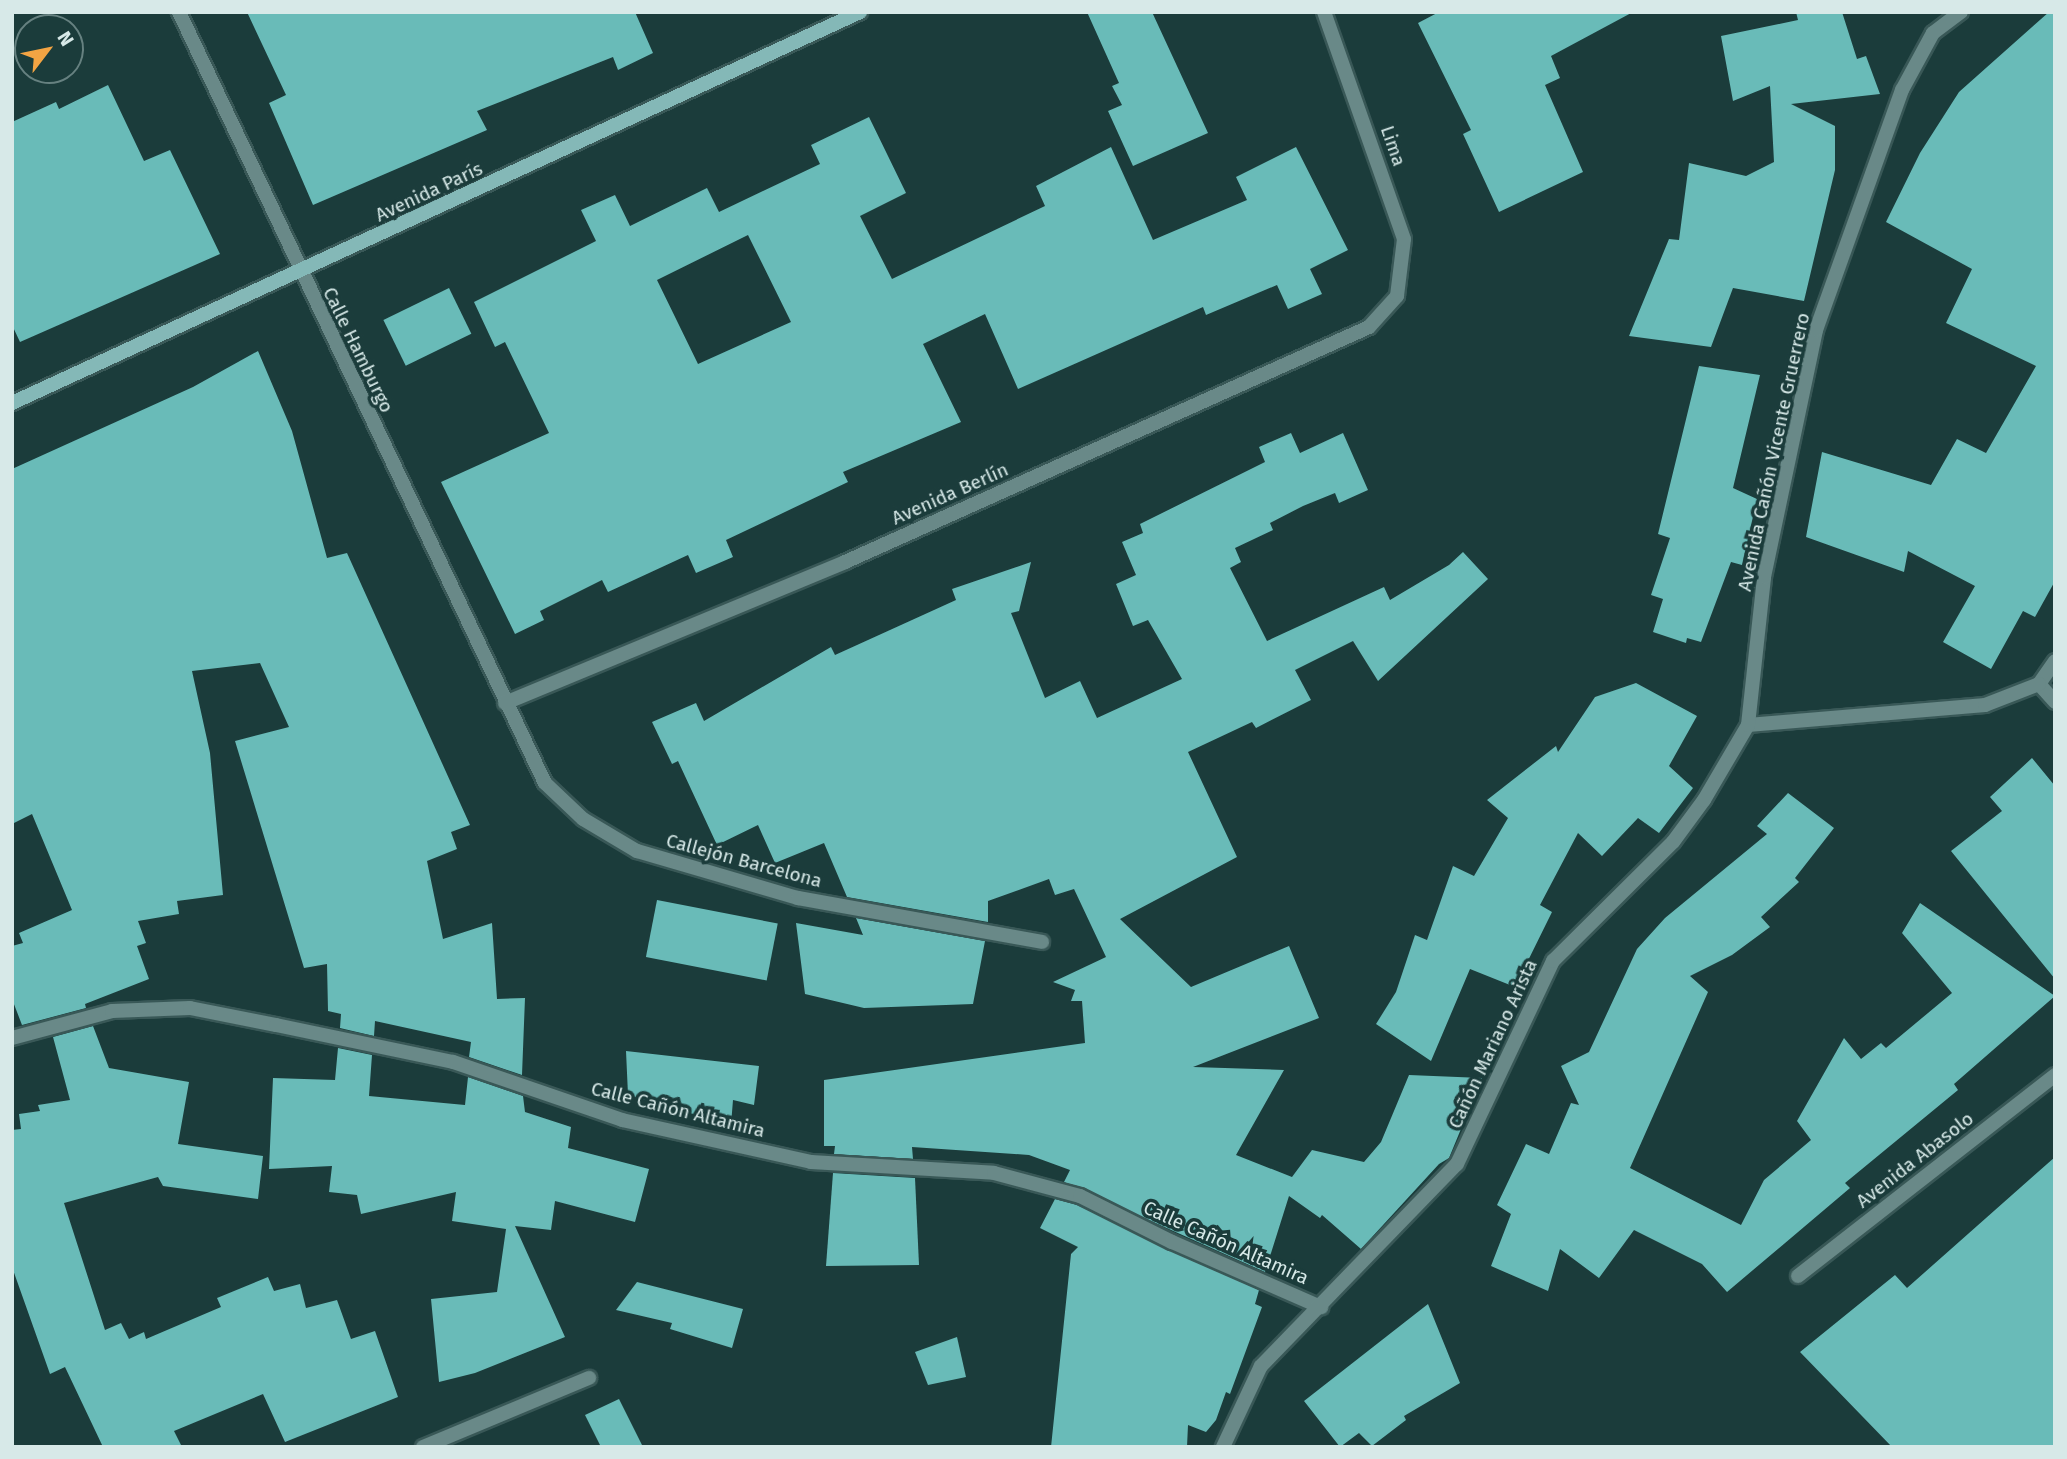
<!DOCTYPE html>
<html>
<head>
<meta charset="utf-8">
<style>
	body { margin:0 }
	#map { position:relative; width:2067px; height:1459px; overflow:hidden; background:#1b3c3b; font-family:"Fira Sans",sans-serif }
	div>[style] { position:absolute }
	.building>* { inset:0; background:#69bbb8; transform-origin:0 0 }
	.roads { filter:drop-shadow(2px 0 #395857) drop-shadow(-2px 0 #395857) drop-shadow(0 2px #395857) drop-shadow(0 -2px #395857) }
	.street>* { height:14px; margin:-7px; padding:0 7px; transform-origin:7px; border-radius:7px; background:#698988 }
	.secondary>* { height:14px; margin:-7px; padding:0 7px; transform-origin:7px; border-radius:7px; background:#84b8b7 }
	span { translate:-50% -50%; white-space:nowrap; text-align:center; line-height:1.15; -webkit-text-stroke:7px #1b3c3b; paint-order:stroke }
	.street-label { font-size:19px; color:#d7e9e8 }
	.frame { position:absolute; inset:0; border:14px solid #d7e9e8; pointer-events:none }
	.north { position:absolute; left:14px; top:14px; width:70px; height:70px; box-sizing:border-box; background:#1b3c3b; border:2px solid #668180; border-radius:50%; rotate:58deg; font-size:19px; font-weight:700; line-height:28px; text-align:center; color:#d7e9e8 }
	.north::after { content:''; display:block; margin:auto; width:24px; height:32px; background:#f3a443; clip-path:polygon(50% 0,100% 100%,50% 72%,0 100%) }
</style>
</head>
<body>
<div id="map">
	<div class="building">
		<i style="clip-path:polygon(247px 12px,635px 12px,653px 53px,618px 70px,613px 57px,477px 111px,487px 130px,313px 205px,269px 103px,286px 95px)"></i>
		<i style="clip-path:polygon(1087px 12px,1152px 12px,1208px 133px,1133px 166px,1108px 111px,1122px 105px,1112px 86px,1119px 83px)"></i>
		<i style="clip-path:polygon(1439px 12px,1633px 12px,1551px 56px,1560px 78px,1545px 85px,1583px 172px,1499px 212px,1463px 134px,1471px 130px,1418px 23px)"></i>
		<i style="clip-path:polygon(1796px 12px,1842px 12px,1857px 59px,1866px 56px,1880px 94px,1791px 104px,1835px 126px,1835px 170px,1804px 301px,1733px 288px,1711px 347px,1629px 336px,1669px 239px,1679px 240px,1689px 163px,1746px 176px,1774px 162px,1770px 86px,1733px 101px,1721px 36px,1798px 20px)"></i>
		<i style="clip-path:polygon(2049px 12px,2055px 12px,2055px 581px,2035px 617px,2023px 611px,1991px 669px,1943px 642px,1975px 586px,1908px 551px,1904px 572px,1806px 537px,1822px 452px,1931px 485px,1957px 439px,1986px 453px,2036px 366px,1946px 323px,1972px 269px,1886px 222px,1920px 153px,1959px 92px)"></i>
		<i style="clip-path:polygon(108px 85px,144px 161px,170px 150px,220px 254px,20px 342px,12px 325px,12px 122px,56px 102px,59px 109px)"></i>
		<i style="clip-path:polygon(evenodd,869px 117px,906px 193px,860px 216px,892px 279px,1045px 206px,1036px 186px,1111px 147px,1153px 240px,1247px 200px,1236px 177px,1296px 147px,1348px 250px,1310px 269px,1322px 294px,1288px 309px,1277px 285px,1206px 315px,1203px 307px,1018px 389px,985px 314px,923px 344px,961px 422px,843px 472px,848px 482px,726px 540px,733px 557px,696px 573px,688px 555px,608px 592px,602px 580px,540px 611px,544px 620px,515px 634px,441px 482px,549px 433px,505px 342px,495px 347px,474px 302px,596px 241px,581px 210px,615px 195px,630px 226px,707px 188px,719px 212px,820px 164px,811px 145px,869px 117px,748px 235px,791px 322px,698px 364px,657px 280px,748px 235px)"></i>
		<i style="left:449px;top:288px;width:51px;height:73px;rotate:64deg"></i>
		<i style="clip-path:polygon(258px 351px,292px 431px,327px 558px,347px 553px,470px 825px,451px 832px,457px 849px,427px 861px,443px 939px,492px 923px,497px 999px,525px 998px,522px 1075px,469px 1057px,471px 1042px,375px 1021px,374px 1036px,340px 1028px,341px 1014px,328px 1011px,327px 964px,304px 968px,235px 741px,289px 727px,260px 663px,192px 671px,210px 753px,223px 895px,177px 901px,179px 914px,138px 921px,146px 943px,137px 946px,149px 979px,85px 1004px,86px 1008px,22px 1025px,12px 999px,12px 946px,23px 943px,19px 933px,72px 910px,32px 814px,12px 824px,12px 469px,193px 387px)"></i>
		<i style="clip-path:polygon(1699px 366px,1760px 375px,1733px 488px,1757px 499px,1742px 565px,1731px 562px,1701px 642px,1687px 638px,1686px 643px,1653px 632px,1663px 599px,1651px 595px,1670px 538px,1658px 534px)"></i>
		<i style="clip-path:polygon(1291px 433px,1300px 453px,1343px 433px,1368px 490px,1339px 503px,1335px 493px,1303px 506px,1270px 523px,1273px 530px,1235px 548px,1241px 562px,1230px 568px,1267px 641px,1384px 587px,1390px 600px,1449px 565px,1463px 552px,1488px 579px,1378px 681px,1353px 641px,1295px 670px,1311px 700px,1256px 728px,1252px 722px,1188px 752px,1237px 857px,1120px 919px,1191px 987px,1289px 946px,1319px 1018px,1193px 1067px,1284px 1070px,1236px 1155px,1292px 1177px,1312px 1150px,1364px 1162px,1381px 1142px,1409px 1075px,1482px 1078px,1449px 1158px,1439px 1164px,1361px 1249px,1322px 1215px,1320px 1218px,1289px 1196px,1265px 1272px,1064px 1182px,1070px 1170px,1029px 1155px,912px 1147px,913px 1159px,834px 1154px,835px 1146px,824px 1146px,824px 1080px,1085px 1043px,1082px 1001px,1071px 1001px,1075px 990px,1053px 982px,1106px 957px,1074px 889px,1055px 895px,1049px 879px,988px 901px,988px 922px,847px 897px,824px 843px,775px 863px,758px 825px,717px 845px,678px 761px,672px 764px,652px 722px,696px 703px,704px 721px,831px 647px,835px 655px,956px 600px,952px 589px,1031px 562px,1019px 611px,1011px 613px,1045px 698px,1080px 681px,1097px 718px,1182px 679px,1148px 620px,1133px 626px,1116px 584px,1136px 575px,1122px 542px,1143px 533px,1140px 524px,1265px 462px,1259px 447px)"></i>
		<i style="clip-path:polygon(1636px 683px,1697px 716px,1669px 766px,1693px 788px,1659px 833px,1638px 818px,1602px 856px,1578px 833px,1540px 905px,1552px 912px,1515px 987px,1470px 969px,1431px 1061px,1376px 1024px,1396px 992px,1415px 935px,1427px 940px,1453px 866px,1474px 876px,1508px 818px,1487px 800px,1556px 746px,1558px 752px,1595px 697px)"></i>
		<i style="clip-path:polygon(2032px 758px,2055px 786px,2055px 979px,1951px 851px,2002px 811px,1990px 797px)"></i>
		<i style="clip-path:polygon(1788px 793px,1834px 828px,1795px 878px,1799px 882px,1761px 917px,1770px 927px,1732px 955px,1690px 976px,1708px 992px,1630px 1168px,1741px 1225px,1764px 1180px,1811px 1140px,1797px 1121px,1844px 1038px,1861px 1059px,1881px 1043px,1886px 1048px,1952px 993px,1902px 933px,1920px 903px,2055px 996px,1954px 1084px,1958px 1090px,1845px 1183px,1850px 1188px,1727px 1292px,1702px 1264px,1634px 1230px,1599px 1278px,1560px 1249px,1548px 1291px,1491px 1266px,1511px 1214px,1497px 1205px,1526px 1144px,1549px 1154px,1571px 1103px,1579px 1105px,1561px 1066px,1589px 1052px,1637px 949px,1665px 918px,1767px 834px,1757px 826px)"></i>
		<i style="left:657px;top:900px;width:123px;height:58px;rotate:11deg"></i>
		<i style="clip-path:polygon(856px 918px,985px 941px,973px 1004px,864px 1008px,805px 994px,796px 923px,863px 935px)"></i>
		<i style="clip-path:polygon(93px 1026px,109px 1068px,189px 1082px,178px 1144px,263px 1156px,258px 1199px,163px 1186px,158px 1177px,64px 1203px,105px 1330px,121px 1323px,129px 1339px,144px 1332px,146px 1339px,221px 1307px,217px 1298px,268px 1277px,274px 1291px,300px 1284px,306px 1308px,337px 1300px,351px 1339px,375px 1331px,398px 1397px,285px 1442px,263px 1394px,174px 1431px,182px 1447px,103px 1447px,65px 1367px,50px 1374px,12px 1267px,12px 1130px,21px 1129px,19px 1114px,40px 1111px,38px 1105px,70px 1100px,53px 1037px)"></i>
		<i style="clip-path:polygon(338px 1048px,372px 1055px,369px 1096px,465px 1105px,468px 1077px,523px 1096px,525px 1112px,571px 1127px,568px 1148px,649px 1169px,635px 1222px,555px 1201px,551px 1230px,515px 1226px,565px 1337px,475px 1373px,439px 1382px,431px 1299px,497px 1292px,506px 1229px,452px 1221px,456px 1192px,361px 1214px,357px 1195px,329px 1192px,332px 1166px,269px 1169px,273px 1078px,335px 1080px)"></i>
		<i style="clip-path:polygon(626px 1051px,759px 1066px,754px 1105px,733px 1100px,731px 1125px,628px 1095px)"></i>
		<i style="clip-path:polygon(2055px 1157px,2055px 1447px,1892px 1447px,1800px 1352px,1895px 1275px,1907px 1288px)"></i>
		<i style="clip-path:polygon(833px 1173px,915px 1178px,919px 1265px,826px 1266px)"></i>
		<i style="clip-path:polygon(1055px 1199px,1077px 1205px,1259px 1290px,1255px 1304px,1262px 1307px,1230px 1394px,1226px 1392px,1216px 1420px,1206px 1432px,1188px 1425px,1187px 1447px,1051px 1447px,1071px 1254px,1078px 1247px,1040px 1228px)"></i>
		<i style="clip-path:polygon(637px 1282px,743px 1309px,732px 1348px,670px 1329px,672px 1323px,616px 1310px)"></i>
		<i style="clip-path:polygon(1428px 1304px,1460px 1383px,1404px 1416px,1406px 1420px,1372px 1446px,1359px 1433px,1340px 1447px,1304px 1401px)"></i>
		<i style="clip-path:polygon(957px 1337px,966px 1377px,928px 1385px,915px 1352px)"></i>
		<i style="clip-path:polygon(619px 1399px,643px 1447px,601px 1447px,585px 1415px)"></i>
	</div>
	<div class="roads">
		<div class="street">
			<i style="left:179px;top:12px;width:853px;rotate:64.61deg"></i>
			<i style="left:545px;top:783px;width:52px;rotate:43.5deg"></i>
			<i style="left:583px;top:819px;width:63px;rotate:30.7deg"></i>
			<i style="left:637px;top:851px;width:168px;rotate:16.3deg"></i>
			<i style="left:798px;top:898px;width:248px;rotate:10.2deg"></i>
			<i style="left:2039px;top:684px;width:28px;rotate:-55deg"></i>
			<i style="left:2039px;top:684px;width:24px;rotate:48deg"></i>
			<i style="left:505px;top:703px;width:368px;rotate:-22.5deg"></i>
			<i style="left:845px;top:562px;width:574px;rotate:-24.15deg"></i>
			<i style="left:1369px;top:327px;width:42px;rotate:-47.9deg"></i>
			<i style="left:1397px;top:296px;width:57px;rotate:-83deg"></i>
			<i style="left:1404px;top:239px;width:241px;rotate:-109.4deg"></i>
			<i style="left:1748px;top:725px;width:238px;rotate:-4.8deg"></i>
			<i style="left:1985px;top:705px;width:58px;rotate:-21.3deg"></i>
			<i style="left:12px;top:1038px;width:104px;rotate:-15.1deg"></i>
			<i style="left:112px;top:1011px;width:78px;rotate:-2.2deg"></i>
			<i style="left:190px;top:1008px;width:88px;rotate:11.2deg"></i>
			<i style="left:276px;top:1025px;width:181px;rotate:11.8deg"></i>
			<i style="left:453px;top:1062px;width:179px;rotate:18.9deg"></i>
			<i style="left:622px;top:1120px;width:194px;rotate:12.5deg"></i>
			<i style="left:811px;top:1162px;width:183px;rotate:3.4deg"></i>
			<i style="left:994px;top:1173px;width:89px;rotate:15deg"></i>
			<i style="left:1080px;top:1196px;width:103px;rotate:26.6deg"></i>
			<i style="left:1172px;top:1242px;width:163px;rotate:23.6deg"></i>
			<i style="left:1798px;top:1276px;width:326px;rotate:-38deg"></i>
			<i style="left:423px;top:1447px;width:180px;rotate:-22.6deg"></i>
			<i style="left:1223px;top:1447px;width:89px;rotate:-64.9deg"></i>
			<i style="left:1261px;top:1366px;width:281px;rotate:-45.9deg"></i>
			<i style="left:1457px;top:1164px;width:225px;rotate:-64.7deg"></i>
			<i style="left:1553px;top:961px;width:169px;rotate:-44.8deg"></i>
			<i style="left:1673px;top:842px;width:52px;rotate:-53.6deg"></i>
			<i style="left:1704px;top:800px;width:87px;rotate:-59.6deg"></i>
			<i style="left:1748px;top:725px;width:149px;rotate:-83.8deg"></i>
			<i style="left:1764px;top:577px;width:252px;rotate:-78.1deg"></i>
			<i style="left:1816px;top:330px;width:255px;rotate:-70.3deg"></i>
			<i style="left:1902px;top:90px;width:65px;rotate:-61.5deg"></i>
			<i style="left:1933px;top:33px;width:35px;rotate:-37deg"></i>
		</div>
		<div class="secondary">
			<i style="left:12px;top:403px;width:934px;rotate:-24.75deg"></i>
		</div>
	</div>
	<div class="street-label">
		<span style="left:1393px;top:146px;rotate:71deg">Lima</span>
		<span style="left:429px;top:192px;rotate:-25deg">Avenida París</span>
		<span style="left:358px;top:350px;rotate:64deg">Calle Hamburgo</span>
		<span style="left:1774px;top:452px;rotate:-78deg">Avenida Cañón Vicente Gruerrero</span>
		<span style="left:950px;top:494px;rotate:-24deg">Avenida Berlín</span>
		<span style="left:744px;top:861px;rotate:15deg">Callejón Barcelona</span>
		<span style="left:1493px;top:1044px;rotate:-65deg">Cañón Mariano Arista</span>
		<span style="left:678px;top:1110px;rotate:14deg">Calle Cañón Altamira</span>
		<span style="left:1915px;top:1160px;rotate:-38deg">Avenida Abasolo</span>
		<span style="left:1226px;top:1243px;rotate:24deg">Calle Cañón Altamira</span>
	</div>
	<div class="frame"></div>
	<div class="north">N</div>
</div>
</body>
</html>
